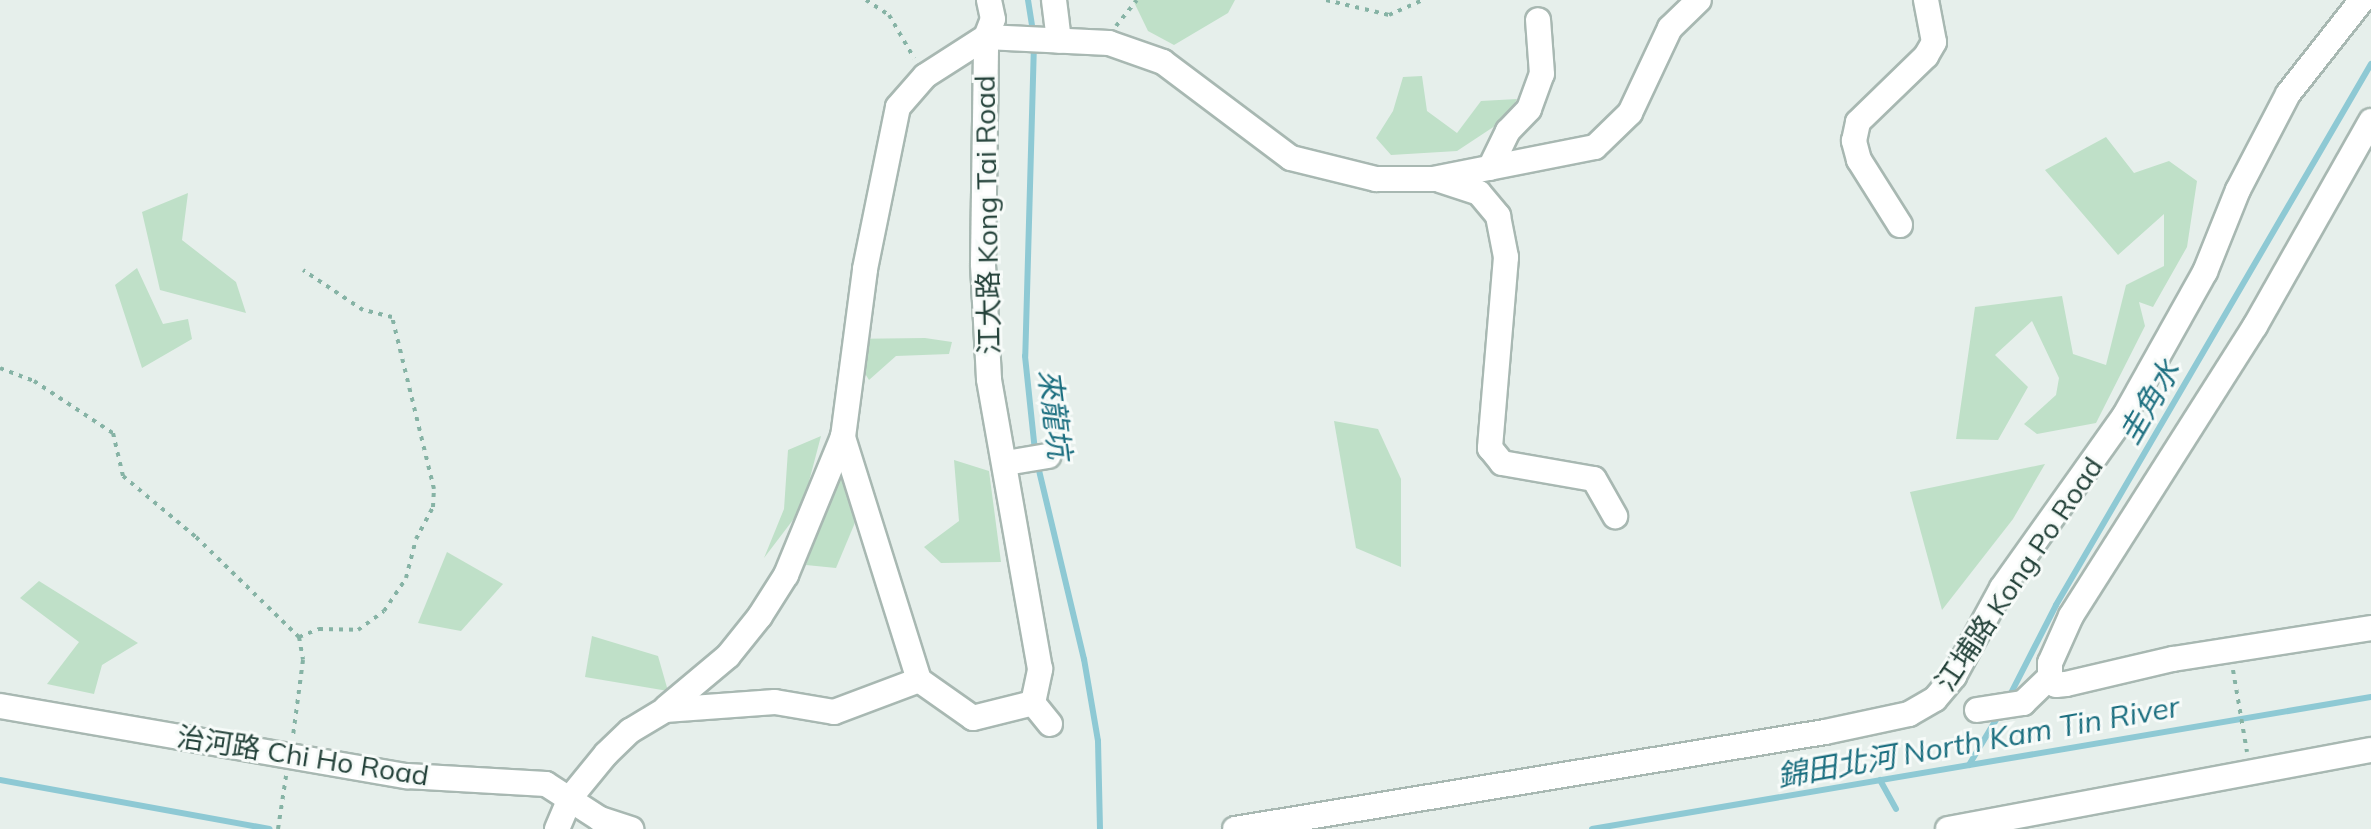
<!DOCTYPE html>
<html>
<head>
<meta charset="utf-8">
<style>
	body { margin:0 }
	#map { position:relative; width:2371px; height:829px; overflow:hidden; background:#e6efeb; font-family:Mulish,"Noto Sans TC",sans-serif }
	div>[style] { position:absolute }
	.green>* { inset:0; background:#bfe0c8 }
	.stream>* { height:6px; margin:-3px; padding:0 3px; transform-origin:3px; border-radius:3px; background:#8ec9d4 }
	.path>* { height:4px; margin-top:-2px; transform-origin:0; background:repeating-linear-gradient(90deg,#86b3a5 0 4px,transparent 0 10px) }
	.roads { filter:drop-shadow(2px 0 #a8b8b2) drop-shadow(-2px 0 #a8b8b2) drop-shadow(0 2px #a8b8b2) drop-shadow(0 -2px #a8b8b2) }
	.minor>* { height:24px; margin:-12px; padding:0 12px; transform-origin:12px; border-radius:12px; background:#fff }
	span { translate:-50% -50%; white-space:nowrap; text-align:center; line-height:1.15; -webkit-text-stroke:6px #f7fbf9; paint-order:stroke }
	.street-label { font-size:28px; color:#24423a }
	.water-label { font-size:30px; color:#1c6f80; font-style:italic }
</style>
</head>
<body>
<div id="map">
	<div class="green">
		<i style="clip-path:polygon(1133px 0,1235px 0,1228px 13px,1174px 45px,1148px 31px)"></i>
		<i style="clip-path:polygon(1422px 76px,1427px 111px,1457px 133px,1481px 101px,1517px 99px,1507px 118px,1457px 151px,1391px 155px,1376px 138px,1393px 111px,1403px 77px)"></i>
		<i style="clip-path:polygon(2106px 137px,2134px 173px,2169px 161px,2197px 181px,2187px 247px,2153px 307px,2139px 302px,2145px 326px,2096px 423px,2037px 434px,2024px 424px,2056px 395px,2059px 378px,2032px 321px,1995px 355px,2028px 387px,1998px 440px,1956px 439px,1975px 307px,2062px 296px,2073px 354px,2106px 365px,2126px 285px,2164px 266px,2164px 214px,2118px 255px,2045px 170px)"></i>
		<i style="clip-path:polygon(188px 193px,182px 240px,236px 282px,246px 313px,160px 290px,142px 212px)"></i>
		<i style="clip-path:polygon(137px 268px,163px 324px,188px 319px,192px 339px,142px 368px,115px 285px)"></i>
		<i style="clip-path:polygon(925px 338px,952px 342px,949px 354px,896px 356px,869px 380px,844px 339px)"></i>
		<i style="clip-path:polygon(1334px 421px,1378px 429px,1401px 479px,1401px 567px,1356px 548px)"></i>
		<i style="clip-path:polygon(821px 436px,802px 508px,764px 558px,784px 509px,788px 450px)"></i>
		<i style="clip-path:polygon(954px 460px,989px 471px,1001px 562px,941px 563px,924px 547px,959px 521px)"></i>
		<i style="clip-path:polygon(840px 463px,869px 479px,854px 525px,836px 568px,806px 565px)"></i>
		<i style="clip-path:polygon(2045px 464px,2013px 519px,1942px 610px,1910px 492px)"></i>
		<i style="clip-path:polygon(447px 552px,503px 584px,461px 631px,418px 623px)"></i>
		<i style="clip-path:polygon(39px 581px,138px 643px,102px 665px,94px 694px,47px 684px,79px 642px,20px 598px)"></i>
		<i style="clip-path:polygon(592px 636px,658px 656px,668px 691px,585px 677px)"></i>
	</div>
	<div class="stream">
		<i style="left:1028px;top:0;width:32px;rotate:81deg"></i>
		<i style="left:1034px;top:43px;width:313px;rotate:91.6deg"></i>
		<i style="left:1025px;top:356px;width:96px;rotate:84deg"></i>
		<i style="left:1037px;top:462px;width:203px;rotate:76.6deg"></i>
		<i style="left:1084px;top:659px;width:83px;rotate:80.3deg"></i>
		<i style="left:1098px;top:741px;width:88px;rotate:88.7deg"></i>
		<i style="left:2009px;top:697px;width:103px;rotate:-62.9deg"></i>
		<i style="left:2056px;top:605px;width:626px;rotate:-59.79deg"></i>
		<i style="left:1969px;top:765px;width:61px;rotate:-59.2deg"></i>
		<i style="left:0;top:780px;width:274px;rotate:10.3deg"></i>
		<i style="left:1880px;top:780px;width:33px;rotate:61deg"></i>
		<i style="left:1592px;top:829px;width:790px;rotate:-9.62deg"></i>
	</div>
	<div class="path">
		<i style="left:866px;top:0;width:27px;rotate:33deg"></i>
		<i style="left:889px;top:15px;width:50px;rotate:59.8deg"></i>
		<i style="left:1326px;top:0;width:65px;rotate:13.4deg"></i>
		<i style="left:1389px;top:15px;width:36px;rotate:-24deg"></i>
		<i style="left:1116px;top:26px;width:33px;rotate:-51deg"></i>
		<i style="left:0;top:368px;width:36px;rotate:21deg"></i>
		<i style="left:34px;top:381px;width:95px;rotate:33.4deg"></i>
		<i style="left:113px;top:433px;width:44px;rotate:76.9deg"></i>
		<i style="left:123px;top:476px;width:95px;rotate:39.9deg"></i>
		<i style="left:196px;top:537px;width:144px;rotate:44.2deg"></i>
		<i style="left:299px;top:637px;width:23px;rotate:80deg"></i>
		<i style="left:303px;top:660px;width:77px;rotate:97.5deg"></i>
		<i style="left:299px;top:637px;width:22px;rotate:-22deg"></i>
		<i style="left:319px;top:629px;width:39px;rotate:1deg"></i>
		<i style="left:358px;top:630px;width:32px;rotate:-36deg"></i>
		<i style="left:384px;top:611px;width:40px;rotate:-56deg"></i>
		<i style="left:406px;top:578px;width:40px;rotate:-75.6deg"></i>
		<i style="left:416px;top:539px;width:36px;rotate:-62deg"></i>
		<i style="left:433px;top:507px;width:18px;rotate:-87deg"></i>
		<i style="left:434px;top:489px;width:177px;rotate:-103.7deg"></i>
		<i style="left:392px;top:317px;width:30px;rotate:-166deg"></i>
		<i style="left:363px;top:310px;width:72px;rotate:-146.3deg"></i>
		<i style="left:2233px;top:670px;width:83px;rotate:80.3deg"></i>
		<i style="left:278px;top:829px;width:54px;rotate:-81.4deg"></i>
	</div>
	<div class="roads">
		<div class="minor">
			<i style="left:1054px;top:0;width:41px;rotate:83deg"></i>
			<i style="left:2371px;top:121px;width:236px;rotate:119.5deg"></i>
			<i style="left:2255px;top:326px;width:343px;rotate:122.4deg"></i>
			<i style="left:2071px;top:616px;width:51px;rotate:114.1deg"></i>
			<i style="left:2050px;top:663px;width:14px;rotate:90deg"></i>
			<i style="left:2050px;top:677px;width:10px;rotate:53deg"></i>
			<i style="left:2056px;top:685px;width:10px;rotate:-6deg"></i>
			<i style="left:2066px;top:684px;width:110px;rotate:-13.2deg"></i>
			<i style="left:2173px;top:659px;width:200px;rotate:-8.9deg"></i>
			<i style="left:1490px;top:168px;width:41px;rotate:-64.1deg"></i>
			<i style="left:1508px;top:131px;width:30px;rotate:-46deg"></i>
			<i style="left:1529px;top:109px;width:37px;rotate:-70deg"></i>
			<i style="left:1542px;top:74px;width:54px;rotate:-94.2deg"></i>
			<i style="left:1440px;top:180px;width:41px;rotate:18.4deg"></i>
			<i style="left:1479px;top:193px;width:30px;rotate:50deg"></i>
			<i style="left:1498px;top:216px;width:42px;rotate:79deg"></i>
			<i style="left:1506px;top:257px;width:192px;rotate:94.8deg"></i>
			<i style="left:1490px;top:448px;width:19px;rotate:51deg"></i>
			<i style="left:1502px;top:463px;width:93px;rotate:9.9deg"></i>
			<i style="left:1594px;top:479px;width:43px;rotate:60.4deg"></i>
			<i style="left:1900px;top:225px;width:77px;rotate:-122.2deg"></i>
			<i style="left:1859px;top:160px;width:20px;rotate:-105deg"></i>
			<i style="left:1854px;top:141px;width:19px;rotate:-78deg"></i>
			<i style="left:1858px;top:122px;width:95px;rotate:-44.1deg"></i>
			<i style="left:1926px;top:56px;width:16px;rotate:-60deg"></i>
			<i style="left:1934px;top:42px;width:43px;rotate:-100.8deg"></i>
			<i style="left:1006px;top:463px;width:43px;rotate:-9.5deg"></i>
			<i style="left:919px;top:680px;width:66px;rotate:35.1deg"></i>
			<i style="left:973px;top:718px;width:62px;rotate:-14deg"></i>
			<i style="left:1033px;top:703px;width:35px;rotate:-78deg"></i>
			<i style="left:1040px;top:669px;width:294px;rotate:-100deg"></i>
			<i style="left:989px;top:379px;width:115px;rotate:-93deg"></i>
			<i style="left:983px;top:264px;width:227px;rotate:-89.2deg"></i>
			<i style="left:986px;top:37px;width:123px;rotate:2.8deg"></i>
			<i style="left:1109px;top:43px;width:57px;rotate:19.4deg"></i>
			<i style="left:1163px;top:62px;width:160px;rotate:36.9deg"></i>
			<i style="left:1291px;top:158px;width:88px;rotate:13.9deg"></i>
			<i style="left:1376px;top:179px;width:57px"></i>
			<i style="left:1433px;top:179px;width:165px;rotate:-11.2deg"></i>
			<i style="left:1595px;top:147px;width:49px;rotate:-44.2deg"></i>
			<i style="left:1630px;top:113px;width:94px;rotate:-64.8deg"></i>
			<i style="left:1670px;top:28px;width:40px;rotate:-44deg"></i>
			<i style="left:919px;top:680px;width:255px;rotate:-107.4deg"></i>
			<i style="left:843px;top:437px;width:169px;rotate:-82.5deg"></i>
			<i style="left:865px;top:269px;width:165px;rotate:-78.5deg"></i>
			<i style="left:898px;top:107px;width:41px;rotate:-48.9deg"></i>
			<i style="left:925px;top:76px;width:72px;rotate:-32.6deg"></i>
			<i style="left:986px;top:37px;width:19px;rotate:-69deg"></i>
			<i style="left:993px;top:19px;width:19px;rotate:-102deg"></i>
			<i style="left:1033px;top:703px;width:27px;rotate:51deg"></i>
			<i style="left:0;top:706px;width:413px;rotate:9.8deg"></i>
			<i style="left:407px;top:776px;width:139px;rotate:3.3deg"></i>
			<i style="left:546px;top:784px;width:64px;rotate:32.9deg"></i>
			<i style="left:600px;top:819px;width:33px;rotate:18deg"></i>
			<i style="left:666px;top:708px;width:81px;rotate:-40deg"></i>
			<i style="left:728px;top:656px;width:51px;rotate:-51.3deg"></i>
			<i style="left:760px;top:616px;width:49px;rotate:-57.6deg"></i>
			<i style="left:786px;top:575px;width:149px;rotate:-67.6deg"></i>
			<i style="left:1977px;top:710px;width:47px;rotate:-8.7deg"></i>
			<i style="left:2023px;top:703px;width:37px;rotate:-44deg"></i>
			<i style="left:557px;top:829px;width:34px;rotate:-67deg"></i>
			<i style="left:570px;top:798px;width:57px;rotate:-50.7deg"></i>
			<i style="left:606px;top:754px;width:33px;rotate:-44deg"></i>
			<i style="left:630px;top:731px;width:41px;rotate:-31deg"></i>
			<i style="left:665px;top:710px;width:110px;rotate:-4.2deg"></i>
			<i style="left:775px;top:702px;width:60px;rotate:9.6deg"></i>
			<i style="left:834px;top:712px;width:91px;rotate:-20.6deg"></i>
			<i style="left:1235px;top:829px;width:598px;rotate:-9.34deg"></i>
			<i style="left:1825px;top:732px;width:86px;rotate:-12.1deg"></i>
			<i style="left:1909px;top:714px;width:30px;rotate:-30deg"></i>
			<i style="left:1935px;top:699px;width:30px;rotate:-50deg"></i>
			<i style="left:1954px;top:676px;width:100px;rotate:-61.4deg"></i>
			<i style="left:2002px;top:588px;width:212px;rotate:-54.6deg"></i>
			<i style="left:2125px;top:415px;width:164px;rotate:-60.8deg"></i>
			<i style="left:2205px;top:272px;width:88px;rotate:-68.1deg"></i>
			<i style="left:2238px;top:190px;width:108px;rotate:-62.5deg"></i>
			<i style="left:2288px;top:94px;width:120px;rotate:-51.8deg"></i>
			<i style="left:1948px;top:829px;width:430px;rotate:-10.6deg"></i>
		</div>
	</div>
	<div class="street-label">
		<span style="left:987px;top:215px;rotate:-91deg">江大路 Kong Tai Road</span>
		<span style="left:2019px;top:574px;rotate:-56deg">江埔路 Kong Po Road</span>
		<span style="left:303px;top:756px;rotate:9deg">治河路 Chi Ho Road</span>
	</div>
	<div class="water-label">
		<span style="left:2149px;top:402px;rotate:-60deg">圭角水</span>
		<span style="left:1055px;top:414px;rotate:83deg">來龍坑</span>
		<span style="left:1978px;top:741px;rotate:-10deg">錦田北河 North Kam Tin River</span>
	</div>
</div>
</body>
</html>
